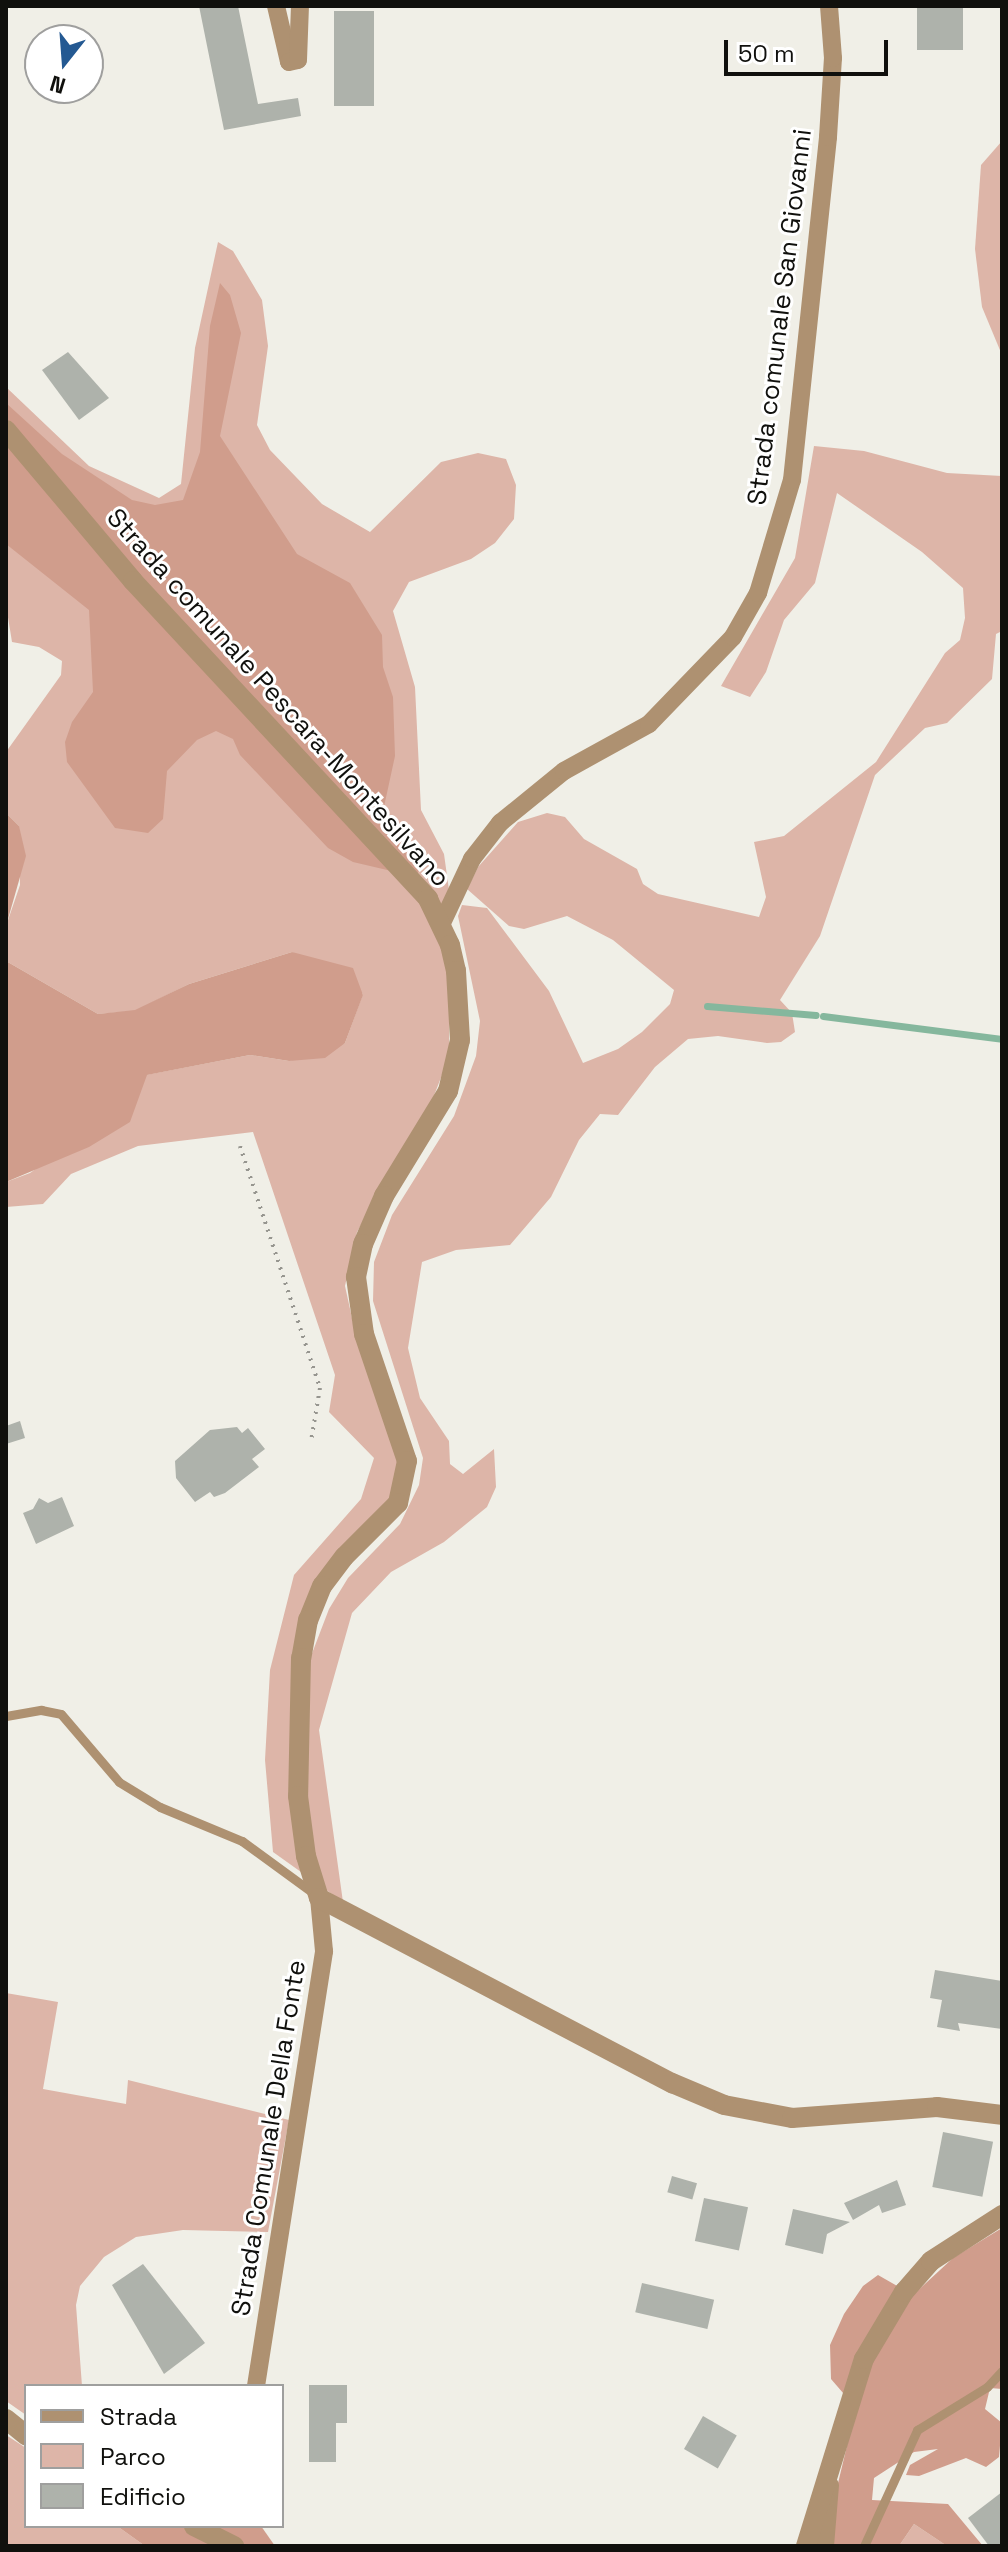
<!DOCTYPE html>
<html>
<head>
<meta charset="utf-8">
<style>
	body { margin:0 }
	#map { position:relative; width:1008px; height:2552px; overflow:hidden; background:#f0efe7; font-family:"Space Grotesk",sans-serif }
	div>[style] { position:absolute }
	.green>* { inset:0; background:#ddb5a8 }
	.forest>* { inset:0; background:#d09d8c }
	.stream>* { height:7px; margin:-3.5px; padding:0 3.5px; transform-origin:3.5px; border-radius:3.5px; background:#85b79d }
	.building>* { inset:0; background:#aeb2ab; transform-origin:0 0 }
	.path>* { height:4px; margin-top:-2px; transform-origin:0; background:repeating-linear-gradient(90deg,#96958f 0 2px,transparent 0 8px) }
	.service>* { height:9px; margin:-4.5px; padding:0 4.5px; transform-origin:4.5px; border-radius:4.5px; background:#ae9171 }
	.minor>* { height:18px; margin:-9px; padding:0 9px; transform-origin:9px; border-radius:9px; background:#ae9171 }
	.tertiary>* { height:20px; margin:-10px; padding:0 10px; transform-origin:10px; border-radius:10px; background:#ae9171 }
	span { translate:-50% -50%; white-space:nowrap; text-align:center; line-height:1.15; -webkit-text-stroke:6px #fff; paint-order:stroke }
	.street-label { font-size:26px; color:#10100d }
	.frame { position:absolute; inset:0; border:8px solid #10100d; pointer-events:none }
	.legend { position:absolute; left:24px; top:2384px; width:260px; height:144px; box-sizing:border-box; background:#fff; border:2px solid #9f9f9e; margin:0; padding:10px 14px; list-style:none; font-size:24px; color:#10100d }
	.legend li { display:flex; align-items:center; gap:16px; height:40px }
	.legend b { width:40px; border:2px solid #9f9f9e }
	.north { position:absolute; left:24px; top:24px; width:80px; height:80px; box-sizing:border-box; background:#fff; border:2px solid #9f9f9e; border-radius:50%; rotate:197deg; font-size:22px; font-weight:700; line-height:32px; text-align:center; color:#10100d }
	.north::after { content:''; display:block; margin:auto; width:28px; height:36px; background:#245992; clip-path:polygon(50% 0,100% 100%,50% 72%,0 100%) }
	.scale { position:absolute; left:724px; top:40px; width:164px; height:36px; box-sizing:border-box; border:4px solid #10100d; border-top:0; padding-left:10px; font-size:24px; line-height:28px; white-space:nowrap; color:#10100d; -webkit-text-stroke:6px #fff; paint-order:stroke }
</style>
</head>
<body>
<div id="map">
	<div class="green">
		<i style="clip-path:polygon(1002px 141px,1002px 355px,982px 307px,975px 249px,981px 165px)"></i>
		<i style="clip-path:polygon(218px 242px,233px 251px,262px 300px,268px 346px,257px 425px,270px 450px,322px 504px,370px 532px,441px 462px,478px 453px,506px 459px,516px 485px,514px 519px,495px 543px,471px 559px,409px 582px,393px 611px,415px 687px,421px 810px,444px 854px,449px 890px,449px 1057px,433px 1098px,357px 1232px,345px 1286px,357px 1341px,401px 1462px,391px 1497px,315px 1586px,311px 1656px,329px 1609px,348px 1578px,400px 1524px,419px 1485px,423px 1458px,373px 1301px,374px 1262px,392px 1215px,454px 1116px,476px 1056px,480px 1021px,458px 916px,462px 905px,487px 908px,549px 991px,583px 1063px,618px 1049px,642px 1032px,670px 1004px,674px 990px,613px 940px,567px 916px,524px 929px,509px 926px,467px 889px,478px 867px,518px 822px,547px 813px,565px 817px,584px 839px,637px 869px,643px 884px,658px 894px,759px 917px,766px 897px,754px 842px,784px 836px,876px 762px,945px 653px,960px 640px,965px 618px,963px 588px,922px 552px,837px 493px,815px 583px,784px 620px,766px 672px,750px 697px,721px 686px,795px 558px,814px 446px,864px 451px,947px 473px,1002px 476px,1002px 631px,996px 634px,992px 679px,947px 723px,925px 728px,875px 775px,820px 936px,780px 1000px,792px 1013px,795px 1032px,781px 1042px,767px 1043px,718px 1036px,688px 1039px,655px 1067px,618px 1115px,600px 1114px,579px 1140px,551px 1197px,510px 1245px,456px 1250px,422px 1262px,408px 1348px,420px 1398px,449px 1441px,450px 1464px,463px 1474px,494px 1449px,496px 1487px,487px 1507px,444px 1542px,391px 1572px,352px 1613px,319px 1730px,343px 1902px,273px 1852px,265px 1760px,270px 1670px,294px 1575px,361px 1499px,374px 1458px,329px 1412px,335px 1375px,253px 1132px,138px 1146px,71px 1174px,43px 1204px,6px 1207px,6px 1182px,30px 1173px,137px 1097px,146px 1075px,250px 1055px,289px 1061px,345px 1043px,363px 994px,292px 952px,189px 984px,135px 1011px,98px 1014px,6px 961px,6px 926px,20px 885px,19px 826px,6px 813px,6px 752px,61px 675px,62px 661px,39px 647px,12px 642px,6px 605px,6px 387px,89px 466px,159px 498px,181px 484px,195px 348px)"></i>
		<i style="clip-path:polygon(6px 1993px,58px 2002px,43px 2089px,126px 2104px,128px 2080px,289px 2120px,268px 2232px,183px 2230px,136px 2237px,104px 2257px,80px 2286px,76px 2305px,82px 2386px,26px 2386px,26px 2415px,6px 2401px)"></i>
		<i style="clip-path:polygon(6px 2435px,26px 2448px,26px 2526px,117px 2526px,145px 2546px,6px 2546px)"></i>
		<i style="clip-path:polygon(914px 2524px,947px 2546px,899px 2546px)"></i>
	</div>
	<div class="forest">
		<i style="clip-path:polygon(220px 283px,230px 295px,241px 333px,220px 436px,297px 554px,350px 583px,382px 635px,383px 667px,393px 697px,395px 756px,382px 816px,422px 855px,417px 877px,353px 862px,328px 848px,240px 755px,233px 739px,216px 731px,197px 740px,167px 771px,163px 819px,148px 833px,115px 828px,67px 762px,65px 742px,72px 722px,93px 692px,89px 610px,6px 544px,6px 403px,62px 454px,132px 500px,155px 505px,183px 500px,200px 452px,210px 326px)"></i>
		<i style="clip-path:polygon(6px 813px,19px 826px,26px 856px,6px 926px)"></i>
		<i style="clip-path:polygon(292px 952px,353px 968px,363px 995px,345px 1043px,325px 1058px,289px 1061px,250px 1055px,147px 1075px,130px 1122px,89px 1147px,6px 1182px,6px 961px,98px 1014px,135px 1010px,189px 984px)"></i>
		<i style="clip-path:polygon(1002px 2228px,1002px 2389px,990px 2388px,985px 2409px,1002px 2423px,999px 2457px,986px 2467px,966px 2458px,919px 2476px,906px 2475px,910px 2465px,938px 2449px,914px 2452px,874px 2478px,872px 2500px,948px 2504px,983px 2546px,947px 2546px,914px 2524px,899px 2546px,832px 2546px,834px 2500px,856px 2408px,831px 2379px,830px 2345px,844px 2314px,863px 2286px,878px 2275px,913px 2295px,953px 2258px)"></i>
		<i style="clip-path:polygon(117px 2526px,261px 2526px,275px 2546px,145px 2546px)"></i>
	</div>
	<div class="stream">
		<i style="left:707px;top:1006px;width:109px;rotate:4.7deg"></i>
		<i style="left:823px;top:1016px;width:180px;rotate:7.3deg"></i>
	</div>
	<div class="building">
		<i style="clip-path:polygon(199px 6px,238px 6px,258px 104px,298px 98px,301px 116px,224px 130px)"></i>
		<i style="left:917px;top:6px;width:46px;height:44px"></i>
		<i style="left:334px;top:11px;width:40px;height:95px"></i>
		<i style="clip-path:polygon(68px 352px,109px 398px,79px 420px,42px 370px)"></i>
		<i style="clip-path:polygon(20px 1421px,25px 1438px,6px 1444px,6px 1426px)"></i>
		<i style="clip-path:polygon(237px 1427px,242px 1433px,248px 1428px,265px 1449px,252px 1459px,259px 1467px,225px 1493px,214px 1497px,210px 1492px,195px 1502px,176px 1478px,175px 1461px,210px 1430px)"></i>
		<i style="clip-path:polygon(62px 1497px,74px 1526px,36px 1544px,23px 1513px,33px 1509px,39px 1498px,48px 1503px)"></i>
		<i style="clip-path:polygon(935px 1970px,1002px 1981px,1002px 2029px,958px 2023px,960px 2031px,937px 2027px,942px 2000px,930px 1998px)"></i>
		<i style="left:943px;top:2132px;width:51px;height:56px;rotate:11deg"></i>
		<i style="left:672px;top:2176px;width:26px;height:17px;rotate:16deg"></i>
		<i style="clip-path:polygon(897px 2180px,906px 2205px,882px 2213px,879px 2205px,853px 2220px,844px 2203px)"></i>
		<i style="left:704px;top:2198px;width:45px;height:44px;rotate:12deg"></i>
		<i style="clip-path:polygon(793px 2209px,850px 2222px,827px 2234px,823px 2254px,785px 2245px)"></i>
		<i style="clip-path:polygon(143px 2264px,205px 2343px,164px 2374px,112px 2285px)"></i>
		<i style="left:642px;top:2283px;width:74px;height:30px;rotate:13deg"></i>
		<i style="clip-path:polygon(309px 2385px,347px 2385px,347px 2423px,336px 2423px,336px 2462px,309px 2462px)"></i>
		<i style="left:703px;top:2416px;width:39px;height:38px;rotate:30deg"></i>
		<i style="clip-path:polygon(1002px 2492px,1002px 2546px,989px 2546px,968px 2518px)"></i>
	</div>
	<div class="path">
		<i style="left:240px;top:1146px;width:255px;rotate:71.7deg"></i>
		<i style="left:320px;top:1388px;width:54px;rotate:99.6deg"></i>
	</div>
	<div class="service">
		<i style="left:6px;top:1716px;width:36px;rotate:-10deg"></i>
		<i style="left:41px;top:1710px;width:20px;rotate:11deg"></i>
		<i style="left:61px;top:1714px;width:89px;rotate:49.5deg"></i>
		<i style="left:119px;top:1782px;width:48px;rotate:31.4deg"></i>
		<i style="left:160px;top:1807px;width:89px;rotate:22.5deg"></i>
		<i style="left:242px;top:1841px;width:88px;rotate:36.2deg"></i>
		<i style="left:864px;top:2546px;width:128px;rotate:-65.4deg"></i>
		<i style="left:917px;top:2430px;width:82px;rotate:-31.6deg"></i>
		<i style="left:987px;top:2387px;width:22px;rotate:-47deg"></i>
	</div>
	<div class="minor">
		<i style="left:276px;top:6px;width:57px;rotate:76.9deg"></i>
		<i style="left:289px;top:62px;width:9px;rotate:-13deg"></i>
		<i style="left:298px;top:60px;width:54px;rotate:-87.9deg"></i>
		<i style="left:442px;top:923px;width:71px;rotate:-64.9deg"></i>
		<i style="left:472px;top:859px;width:46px;rotate:-52.1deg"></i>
		<i style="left:500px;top:823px;width:82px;rotate:-39.1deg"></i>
		<i style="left:564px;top:771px;width:97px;rotate:-28.9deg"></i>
		<i style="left:649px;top:724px;width:121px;rotate:-46deg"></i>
		<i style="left:733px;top:637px;width:51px;rotate:-60.4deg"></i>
		<i style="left:758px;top:593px;width:118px;rotate:-73.3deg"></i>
		<i style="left:792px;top:480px;width:345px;rotate:-84deg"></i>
		<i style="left:828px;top:137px;width:79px;rotate:-86.4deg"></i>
		<i style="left:833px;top:58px;width:52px;rotate:-94.4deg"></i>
		<i style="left:256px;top:2386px;width:440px;rotate:-81.1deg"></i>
		<i style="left:324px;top:1951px;width:53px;rotate:-95.4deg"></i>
		<i style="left:825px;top:2546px;width:61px;rotate:-85.3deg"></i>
	</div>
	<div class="tertiary">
		<i style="left:6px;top:430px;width:197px;rotate:49.9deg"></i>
		<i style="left:133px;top:581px;width:434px;rotate:47.1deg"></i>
		<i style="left:428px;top:899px;width:51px;rotate:64.4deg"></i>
		<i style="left:450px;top:945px;width:27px;rotate:77deg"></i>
		<i style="left:456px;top:971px;width:69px;rotate:86.7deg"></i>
		<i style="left:460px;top:1040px;width:52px;rotate:103.2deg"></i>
		<i style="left:448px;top:1091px;width:123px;rotate:121.4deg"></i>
		<i style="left:384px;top:1196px;width:52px;rotate:113.6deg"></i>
		<i style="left:363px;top:1244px;width:34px;rotate:102deg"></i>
		<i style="left:356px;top:1277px;width:58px;rotate:82deg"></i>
		<i style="left:364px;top:1334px;width:134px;rotate:71.3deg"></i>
		<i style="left:407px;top:1461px;width:43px;rotate:102.1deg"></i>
		<i style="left:398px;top:1503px;width:76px;rotate:135deg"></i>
		<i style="left:344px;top:1557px;width:36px;rotate:127deg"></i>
		<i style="left:322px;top:1586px;width:37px;rotate:112deg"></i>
		<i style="left:308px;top:1620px;width:39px;rotate:100deg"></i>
		<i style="left:301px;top:1658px;width:138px;rotate:91.2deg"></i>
		<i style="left:298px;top:1796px;width:61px;rotate:82.4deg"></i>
		<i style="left:306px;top:1856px;width:44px;rotate:72.8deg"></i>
		<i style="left:319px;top:1898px;width:399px;rotate:27.7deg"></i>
		<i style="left:672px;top:2083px;width:56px;rotate:22.9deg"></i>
		<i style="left:724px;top:2105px;width:69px;rotate:10.8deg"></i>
		<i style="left:792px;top:2118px;width:145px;rotate:-4.3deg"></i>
		<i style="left:937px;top:2107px;width:65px;rotate:7deg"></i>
		<i style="left:6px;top:2419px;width:26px;rotate:39deg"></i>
		<i style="left:194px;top:2526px;width:45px;rotate:26.6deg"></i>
		<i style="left:806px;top:2546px;width:196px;rotate:-72.8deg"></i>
		<i style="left:864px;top:2359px;width:78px;rotate:-59.2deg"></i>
		<i style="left:904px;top:2292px;width:41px;rotate:-48.9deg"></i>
		<i style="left:931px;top:2261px;width:85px;rotate:-32.9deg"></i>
	</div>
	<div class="street-label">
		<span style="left:780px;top:317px;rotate:-83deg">Strada comunale San Giovanni</span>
		<span style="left:278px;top:698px;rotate:48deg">Strada comunale Pescara-Montesilvano</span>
		<span style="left:269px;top:2138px;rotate:-81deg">Strada Comunale Della Fonte</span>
	</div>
	<div class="frame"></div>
	<ul class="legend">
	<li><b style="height:10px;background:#ae9171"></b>Strada</li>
	<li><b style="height:22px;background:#ddb5a8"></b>Parco</li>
	<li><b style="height:22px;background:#aeb2ab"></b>Edificio</li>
	</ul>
	<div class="north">N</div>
	<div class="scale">50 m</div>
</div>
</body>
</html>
